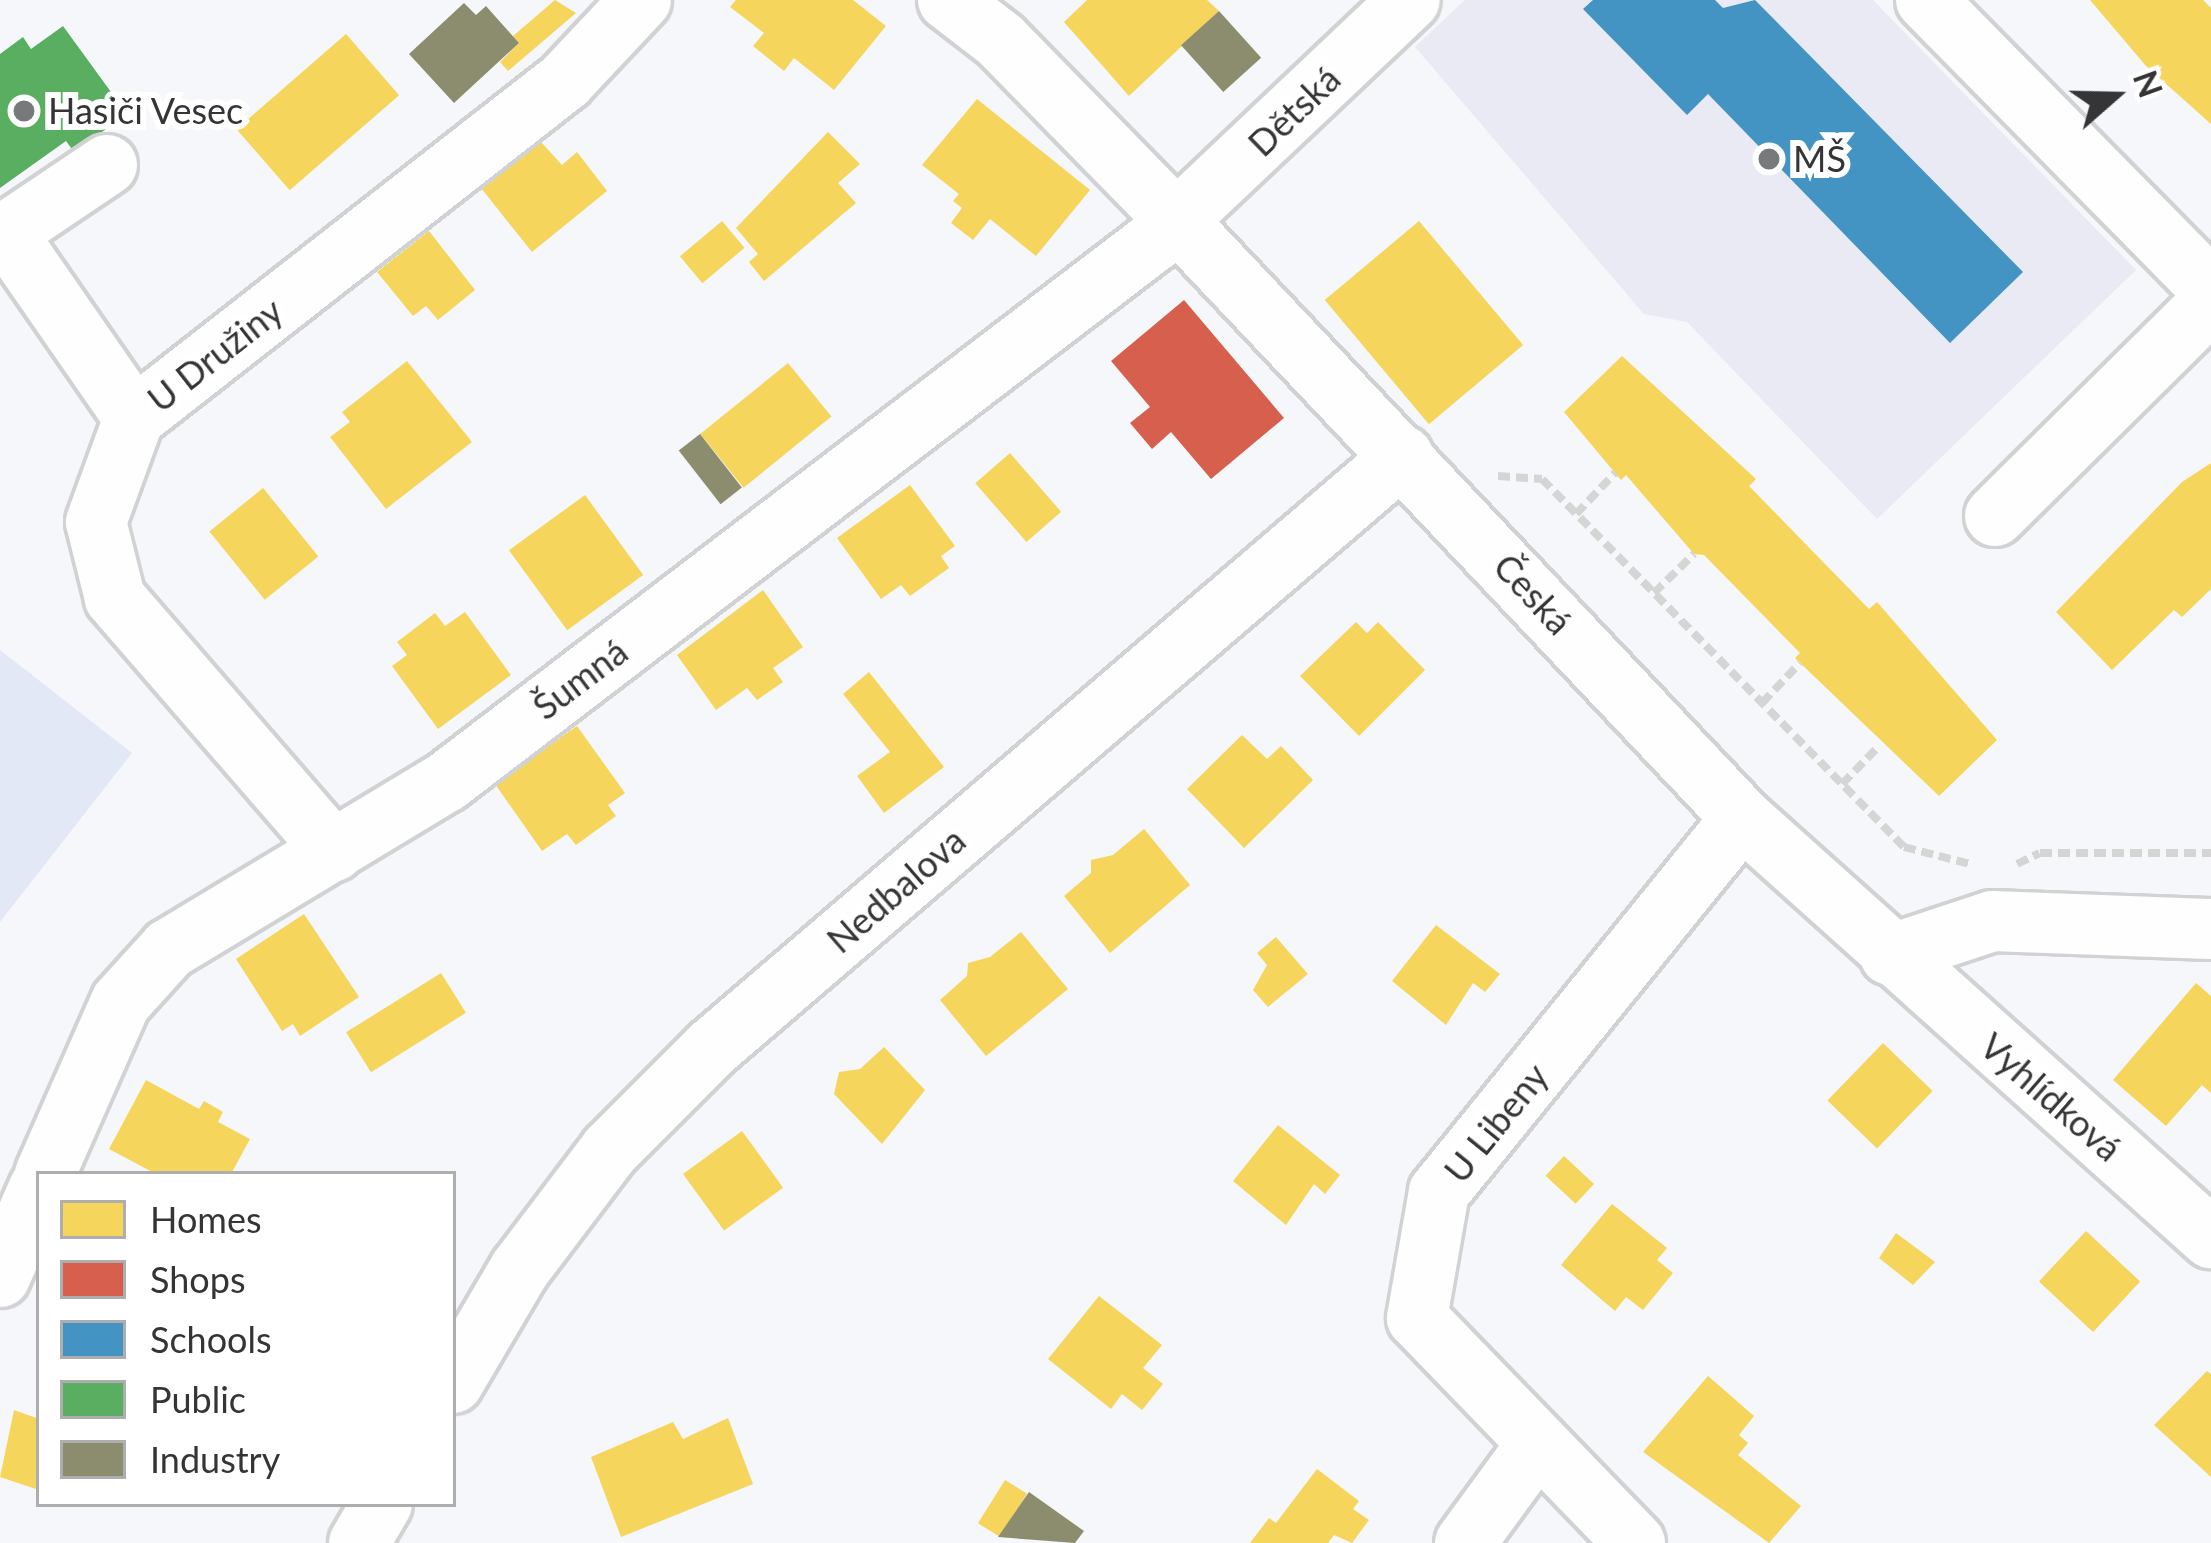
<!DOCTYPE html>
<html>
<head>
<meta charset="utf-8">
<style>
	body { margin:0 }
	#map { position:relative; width:2211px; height:1543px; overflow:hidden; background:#f5f7fa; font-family:Lato,sans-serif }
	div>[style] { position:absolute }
	.built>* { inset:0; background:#e9eaf3 }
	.green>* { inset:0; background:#e3e8f7 }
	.homes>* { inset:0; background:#f6d55c; transform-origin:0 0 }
	.shops>* { inset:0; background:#d6604d }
	.schools>* { inset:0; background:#4393c3 }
	.public>* { inset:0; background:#5aae61 }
	.industry>* { inset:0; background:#8c8c6e; transform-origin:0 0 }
	.path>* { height:8px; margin-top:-4px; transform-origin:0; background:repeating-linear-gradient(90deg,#d5d5d5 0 12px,transparent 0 18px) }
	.roads { filter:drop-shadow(3px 0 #d1d2d4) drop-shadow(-3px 0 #d1d2d4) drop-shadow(0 3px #d1d2d4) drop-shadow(0 -3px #d1d2d4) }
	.minor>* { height:60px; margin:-30px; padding:0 30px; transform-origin:30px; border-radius:30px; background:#fefefe }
	.dots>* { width:33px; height:33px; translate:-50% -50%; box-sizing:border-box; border:6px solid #fff; border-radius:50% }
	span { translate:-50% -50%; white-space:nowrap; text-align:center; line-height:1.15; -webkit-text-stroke:12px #fff; paint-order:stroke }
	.poi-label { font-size:36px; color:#353537 }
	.left { translate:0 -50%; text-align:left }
	.street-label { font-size:36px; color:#353537 }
	.legend { position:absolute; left:36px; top:1171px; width:420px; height:336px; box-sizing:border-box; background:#fff; border:3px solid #aeaeaf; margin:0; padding:15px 21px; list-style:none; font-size:36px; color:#353537 }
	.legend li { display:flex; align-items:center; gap:24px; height:60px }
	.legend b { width:60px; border:3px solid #aeaeaf }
	.north { position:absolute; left:2055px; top:36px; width:120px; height:120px; -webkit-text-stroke:9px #fff; paint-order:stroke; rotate:70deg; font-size:33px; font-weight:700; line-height:48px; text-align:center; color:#353537 }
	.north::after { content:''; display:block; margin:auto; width:42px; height:54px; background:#353537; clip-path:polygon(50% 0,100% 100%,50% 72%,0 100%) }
</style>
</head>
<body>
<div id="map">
	<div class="built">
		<i style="clip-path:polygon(1465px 0,1873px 0,2136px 270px,1877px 519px,1687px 322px,1644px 314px,1415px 47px)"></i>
	</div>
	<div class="green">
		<i style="clip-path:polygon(0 650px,132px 753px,0 922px)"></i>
	</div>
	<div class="homes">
		<i style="clip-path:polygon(555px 0,576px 13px,508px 71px,500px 62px,519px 43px,513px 36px)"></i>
		<i style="clip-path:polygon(736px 0,853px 0,886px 26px,834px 90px,794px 58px,784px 71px,753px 46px,764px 33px,730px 7px)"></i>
		<i style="clip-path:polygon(1087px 0,1207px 0,1219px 11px,1129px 96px,1064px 22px)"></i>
		<i style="clip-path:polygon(2090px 0,2203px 0,2211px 8px,2211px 124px,2146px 66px)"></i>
		<i style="left:346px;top:34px;width:81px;height:145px;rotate:49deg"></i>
		<i style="clip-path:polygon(977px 99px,1090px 190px,1036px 256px,990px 219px,973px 240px,951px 223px,962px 208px,953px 201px,959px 194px,922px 165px)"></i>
		<i style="clip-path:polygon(828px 132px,860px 164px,838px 183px,856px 203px,764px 281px,749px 262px,758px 254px,736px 228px)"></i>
		<i style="clip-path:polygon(541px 142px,562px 165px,577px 152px,607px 191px,532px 252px,481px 188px)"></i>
		<i style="left:722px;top:221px;width:35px;height:55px;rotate:50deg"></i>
		<i style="left:1419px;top:221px;width:162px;height:123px;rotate:50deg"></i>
		<i style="clip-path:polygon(429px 231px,475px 290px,438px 320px,426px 306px,413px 316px,377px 272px)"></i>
		<i style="clip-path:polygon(1622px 356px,1756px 479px,1749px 486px,1869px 609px,1877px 602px,1997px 740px,1939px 796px,1795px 658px,1800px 653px,1704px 555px,1694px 554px,1626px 475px,1621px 480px,1564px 412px)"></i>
		<i style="clip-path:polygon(407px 361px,472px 442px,386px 509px,330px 437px,350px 422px,342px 412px)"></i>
		<i style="left:788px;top:363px;width:69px;height:113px;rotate:51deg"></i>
		<i style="left:1010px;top:453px;width:78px;height:46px;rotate:49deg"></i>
		<i style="clip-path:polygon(2211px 463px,2211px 589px,2182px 617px,2174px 610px,2112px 670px,2056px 612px,2182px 482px)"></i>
		<i style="clip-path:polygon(910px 485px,955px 546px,941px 556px,949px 568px,910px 596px,901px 585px,881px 599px,837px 538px)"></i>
		<i style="left:263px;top:488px;width:88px;height:69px;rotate:51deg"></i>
		<i style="left:585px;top:495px;width:99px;height:94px;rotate:54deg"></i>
		<i style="clip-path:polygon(763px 590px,803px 647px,773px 668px,783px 682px,757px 700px,747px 688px,716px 710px,677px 655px)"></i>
		<i style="clip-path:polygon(465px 612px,511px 675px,438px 729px,392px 666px,407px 655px,397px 642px,435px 613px,445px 626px)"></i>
		<i style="clip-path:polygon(1356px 622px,1367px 633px,1378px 622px,1425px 670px,1359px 736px,1300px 676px)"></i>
		<i style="clip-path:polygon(869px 672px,944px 767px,884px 813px,857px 776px,890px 752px,843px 694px)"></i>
		<i style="clip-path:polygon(577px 726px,625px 793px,608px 805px,616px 816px,576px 845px,567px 834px,542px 851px,495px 784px)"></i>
		<i style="clip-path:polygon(1242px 735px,1267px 759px,1281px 746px,1313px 780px,1244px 848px,1187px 789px)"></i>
		<i style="clip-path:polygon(1144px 829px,1190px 885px,1110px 953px,1064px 896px,1091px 873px,1091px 860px,1113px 855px)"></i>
		<i style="clip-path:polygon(304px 914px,359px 997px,300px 1036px,293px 1024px,282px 1031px,236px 959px)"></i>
		<i style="clip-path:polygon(1436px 925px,1500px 974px,1485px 992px,1473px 983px,1446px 1025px,1392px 981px)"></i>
		<i style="clip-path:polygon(1021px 932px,1068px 989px,986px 1056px,940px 1000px,967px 976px,968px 963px,990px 957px)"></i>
		<i style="clip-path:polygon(1276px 937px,1308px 974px,1268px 1007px,1253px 990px,1267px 965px,1257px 953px)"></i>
		<i style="left:441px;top:973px;width:47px;height:112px;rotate:58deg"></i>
		<i style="clip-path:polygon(2196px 983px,2211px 996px,2211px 1093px,2202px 1085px,2166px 1126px,2113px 1080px)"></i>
		<i style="left:1883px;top:1043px;width:69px;height:80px;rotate:44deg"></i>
		<i style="clip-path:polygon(884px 1047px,925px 1090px,882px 1144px,834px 1094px,839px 1072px,860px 1069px)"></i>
		<i style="clip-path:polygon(146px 1080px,199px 1109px,204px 1101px,223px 1112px,218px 1122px,250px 1139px,231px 1174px,156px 1174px,109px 1149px)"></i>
		<i style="clip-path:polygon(1278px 1125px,1340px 1175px,1325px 1194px,1314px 1184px,1286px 1225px,1233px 1181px)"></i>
		<i style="left:742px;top:1131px;width:70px;height:73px;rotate:54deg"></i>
		<i style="left:1564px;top:1156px;width:41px;height:27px;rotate:43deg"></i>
		<i style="clip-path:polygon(1612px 1204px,1667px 1248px,1657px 1260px,1673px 1273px,1643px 1310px,1626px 1297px,1615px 1311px,1561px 1265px)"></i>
		<i style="left:2086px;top:1231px;width:74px;height:69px;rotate:43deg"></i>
		<i style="clip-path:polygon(1896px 1233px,1935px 1262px,1913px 1285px,1879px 1258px)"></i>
		<i style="clip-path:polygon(1099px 1296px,1162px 1345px,1143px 1368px,1163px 1384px,1142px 1410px,1122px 1394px,1111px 1409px,1048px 1359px)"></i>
		<i style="clip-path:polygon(2207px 1371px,2211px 1374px,2211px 1477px,2154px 1425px)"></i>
		<i style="clip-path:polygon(1708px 1376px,1754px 1416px,1739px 1435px,1748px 1443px,1738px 1455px,1801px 1506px,1769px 1543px,1643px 1452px)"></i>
		<i style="clip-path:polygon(14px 1410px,39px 1419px,39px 1490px,0 1477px)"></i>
		<i style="clip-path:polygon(728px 1418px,753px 1484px,621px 1537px,591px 1457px,673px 1422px,683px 1439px)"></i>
		<i style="clip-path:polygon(1317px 1469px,1359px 1501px,1353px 1509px,1369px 1520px,1352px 1543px,1334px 1535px,1328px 1543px,1250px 1543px,1269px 1518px,1276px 1523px)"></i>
		<i style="left:1005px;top:1480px;width:26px;height:51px;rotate:32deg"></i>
	</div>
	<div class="shops">
		<i style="clip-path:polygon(1184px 300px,1284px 418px,1211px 479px,1171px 432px,1152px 449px,1130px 423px,1150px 407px,1111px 361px)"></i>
	</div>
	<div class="schools">
		<i style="clip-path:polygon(1593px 0,1715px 0,1723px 8px,1755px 0,2023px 272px,1950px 343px,1708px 94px,1687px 115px,1583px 9px)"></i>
	</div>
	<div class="public">
		<i style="clip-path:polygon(63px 26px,127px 114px,74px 152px,66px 141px,0 188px,0 54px,23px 37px,31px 49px)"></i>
	</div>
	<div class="industry">
		<i style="clip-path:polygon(464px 3px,476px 15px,486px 6px,519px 43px,454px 103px,409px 54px)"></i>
		<i style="left:1219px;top:11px;width:63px;height:51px;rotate:48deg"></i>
		<i style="left:700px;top:434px;width:68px;height:27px;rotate:52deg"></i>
		<i style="clip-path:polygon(1029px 1492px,1084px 1531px,1075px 1543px,998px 1537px)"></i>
	</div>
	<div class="path">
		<i style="left:1498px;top:476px;width:44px;rotate:3.9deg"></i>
		<i style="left:1542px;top:479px;width:516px;rotate:45.47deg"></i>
		<i style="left:1904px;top:847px;width:72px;rotate:14.4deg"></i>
		<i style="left:1576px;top:514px;width:57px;rotate:-46.4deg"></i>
		<i style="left:1654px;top:593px;width:56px;rotate:-44.3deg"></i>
		<i style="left:1762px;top:703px;width:55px;rotate:-46.5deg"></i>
		<i style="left:1842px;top:784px;width:54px;rotate:-45.7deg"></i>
		<i style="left:2017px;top:864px;width:25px;rotate:-26deg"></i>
		<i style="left:2040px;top:853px;width:171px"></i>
	</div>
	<div class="roads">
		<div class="minor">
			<i style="left:948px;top:0;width:66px;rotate:37.6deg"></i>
			<i style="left:1000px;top:40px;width:255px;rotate:45.6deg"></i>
			<i style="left:1178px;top:222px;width:821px;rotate:46.58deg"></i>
			<i style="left:1742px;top:818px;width:630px;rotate:41.85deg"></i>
			<i style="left:1926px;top:0;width:406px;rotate:45.4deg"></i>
			<i style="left:107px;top:165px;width:122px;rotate:146deg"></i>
			<i style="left:6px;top:233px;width:225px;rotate:55.3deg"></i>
			<i style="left:1995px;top:516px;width:304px;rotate:-44.7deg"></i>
			<i style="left:334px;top:851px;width:335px;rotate:-130.9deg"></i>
			<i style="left:115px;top:598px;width:78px;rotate:-104deg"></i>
			<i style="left:96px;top:522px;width:111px;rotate:-69.9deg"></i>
			<i style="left:134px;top:418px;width:547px;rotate:-38.02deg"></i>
			<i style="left:565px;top:81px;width:111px;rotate:-46.8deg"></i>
			<i style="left:1890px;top:955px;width:108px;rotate:-18.4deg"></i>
			<i style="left:1992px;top:921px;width:219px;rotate:2.1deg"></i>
			<i style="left:45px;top:1174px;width:188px;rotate:-66.2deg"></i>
			<i style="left:121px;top:1002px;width:72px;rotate:-47.8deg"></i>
			<i style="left:169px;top:949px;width:323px;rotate:-31.1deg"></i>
			<i style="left:446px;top:782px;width:893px;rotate:-37.36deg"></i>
			<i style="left:1156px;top:240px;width:349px;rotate:-43.4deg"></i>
			<i style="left:0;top:1277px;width:97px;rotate:-66.3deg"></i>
			<i style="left:453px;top:1383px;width:132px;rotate:-59.6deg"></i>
			<i style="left:520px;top:1269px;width:149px;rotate:-52.9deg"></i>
			<i style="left:610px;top:1150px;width:144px;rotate:-45deg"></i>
			<i style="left:712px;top:1048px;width:910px;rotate:-40.59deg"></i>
			<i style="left:359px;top:1543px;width:45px;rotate:-59.5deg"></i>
			<i style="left:1465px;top:1543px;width:124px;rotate:-53.9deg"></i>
			<i style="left:1635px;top:1543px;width:313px;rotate:-134.1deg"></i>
			<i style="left:1417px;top:1318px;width:128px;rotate:-80.1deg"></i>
			<i style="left:1439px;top:1192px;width:481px;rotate:-51deg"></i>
		</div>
	</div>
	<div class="dots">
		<i style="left:24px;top:111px;background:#78797b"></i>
		<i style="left:1769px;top:159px;background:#78797b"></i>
	</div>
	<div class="poi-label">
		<span class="left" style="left:48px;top:111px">Hasiči Vesec</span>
		<span class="left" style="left:1793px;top:159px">MŠ</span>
	</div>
	<div class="street-label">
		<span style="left:1294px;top:111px;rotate:-44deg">Dětská</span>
		<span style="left:215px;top:355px;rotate:-38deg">U Družiny</span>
		<span style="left:1533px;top:594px;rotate:47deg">Česká</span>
		<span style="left:580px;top:679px;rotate:-37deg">Šumná</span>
		<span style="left:896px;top:890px;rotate:-41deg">Nedbalova</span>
		<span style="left:2051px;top:1097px;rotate:41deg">Vyhlídková</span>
		<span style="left:1496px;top:1123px;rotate:-51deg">U Libeny</span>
	</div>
	<ul class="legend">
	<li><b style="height:33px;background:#f6d55c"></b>Homes</li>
	<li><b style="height:33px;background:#d6604d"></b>Shops</li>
	<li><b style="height:33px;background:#4393c3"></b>Schools</li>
	<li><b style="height:33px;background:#5aae61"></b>Public</li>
	<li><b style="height:33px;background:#8c8c6e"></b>Industry</li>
	</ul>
	<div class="north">N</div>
</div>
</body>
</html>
